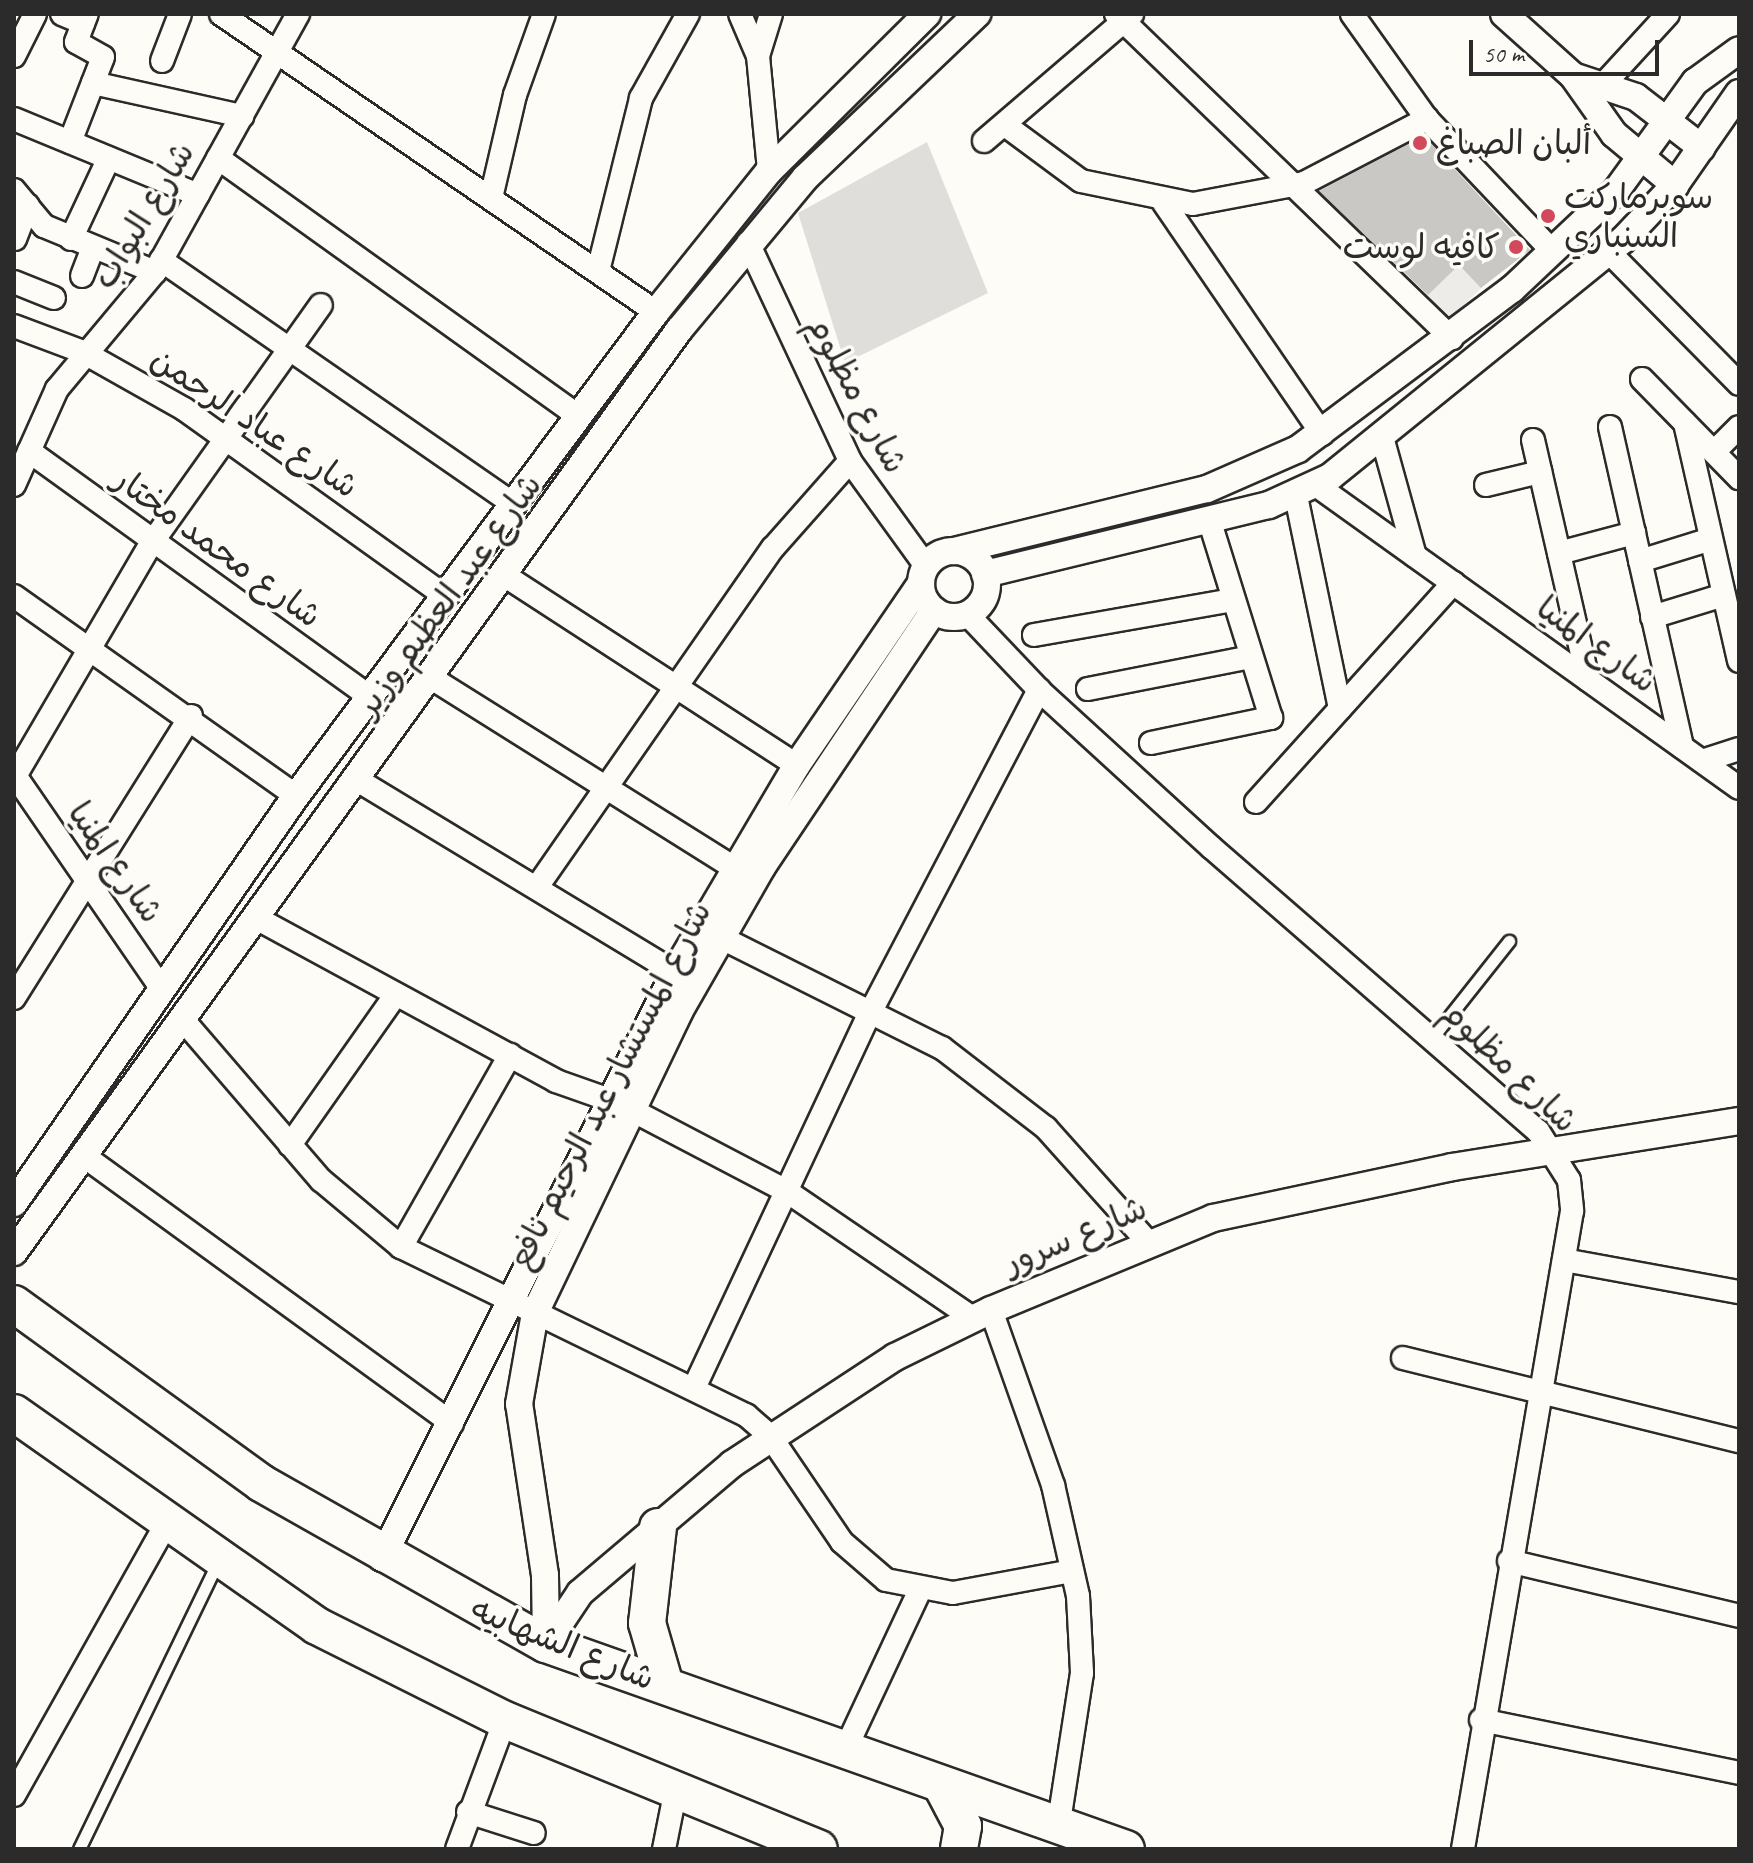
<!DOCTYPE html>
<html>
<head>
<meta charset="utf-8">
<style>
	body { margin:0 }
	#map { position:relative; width:1753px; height:1863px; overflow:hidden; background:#fdfcf7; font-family:Caveat,"Playpen Sans Arabic",sans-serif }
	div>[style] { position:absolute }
	.built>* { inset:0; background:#edece8; transform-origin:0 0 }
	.green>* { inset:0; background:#dfdeda }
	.building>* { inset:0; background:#c9c8c4 }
	.roads { filter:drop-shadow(2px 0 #2b2b2b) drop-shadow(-2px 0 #2b2b2b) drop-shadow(0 2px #2b2b2b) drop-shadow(0 -2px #2b2b2b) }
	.service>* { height:11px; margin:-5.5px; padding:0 5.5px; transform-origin:5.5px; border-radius:5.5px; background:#fdfcf7 }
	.minor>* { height:22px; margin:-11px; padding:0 11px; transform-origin:11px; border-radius:11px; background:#fdfcf7 }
	.tertiary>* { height:26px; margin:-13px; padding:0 13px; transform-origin:13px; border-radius:13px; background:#fdfcf7 }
	.tertiary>.ring { margin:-13px; padding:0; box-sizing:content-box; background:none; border:26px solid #fdfcf7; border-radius:50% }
	.trunk>* { height:36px; margin:-18px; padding:0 18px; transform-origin:18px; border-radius:18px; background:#fdfcf7 }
	.dots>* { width:22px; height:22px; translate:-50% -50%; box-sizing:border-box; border:4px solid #fdfcf7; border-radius:50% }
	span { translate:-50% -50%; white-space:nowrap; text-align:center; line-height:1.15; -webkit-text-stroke:7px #fdfcf7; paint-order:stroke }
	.poi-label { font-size:34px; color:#2b2b2b }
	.left { translate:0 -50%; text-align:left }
	.right { translate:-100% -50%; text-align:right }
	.street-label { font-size:34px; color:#2b2b2b }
	.frame { position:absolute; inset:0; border:16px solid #2b2b2b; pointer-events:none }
	.scale { position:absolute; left:1469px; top:40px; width:190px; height:36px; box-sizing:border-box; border:4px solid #2b2b2b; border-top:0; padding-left:10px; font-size:24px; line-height:28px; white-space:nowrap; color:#2b2b2b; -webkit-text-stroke:6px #fdfcf7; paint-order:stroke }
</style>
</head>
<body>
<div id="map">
	<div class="built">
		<i style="left:1459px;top:265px;width:32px;height:44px;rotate:46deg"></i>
	</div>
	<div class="green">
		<i style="clip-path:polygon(927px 142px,988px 293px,845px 363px,798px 213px)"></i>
	</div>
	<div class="building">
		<i style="clip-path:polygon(1424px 136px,1530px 250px,1481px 288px,1459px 265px,1428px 295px,1319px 191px)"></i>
	</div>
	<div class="roads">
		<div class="service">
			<i style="left:1432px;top:1038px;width:124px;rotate:-51.6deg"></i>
			<i style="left:79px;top:1849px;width:319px;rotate:-64.2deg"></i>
		</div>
		<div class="minor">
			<i style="left:62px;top:14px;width:23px;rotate:23deg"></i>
			<i style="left:221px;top:14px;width:527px;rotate:34.41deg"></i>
			<i style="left:740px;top:14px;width:46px;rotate:66.8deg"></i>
			<i style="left:758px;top:56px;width:116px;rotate:84.5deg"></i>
			<i style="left:1116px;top:14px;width:467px;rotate:44deg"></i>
			<i style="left:1352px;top:14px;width:129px;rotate:54.5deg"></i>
			<i style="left:1427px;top:119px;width:183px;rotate:46.5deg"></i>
			<i style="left:14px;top:56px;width:47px;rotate:-63.4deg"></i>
			<i style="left:758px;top:56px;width:44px;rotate:-72.8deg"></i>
			<i style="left:162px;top:61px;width:50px;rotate:-69deg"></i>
			<i style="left:93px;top:83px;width:153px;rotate:12.5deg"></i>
			<i style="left:1603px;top:85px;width:96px;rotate:-47.5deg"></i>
			<i style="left:14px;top:119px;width:199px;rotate:22.4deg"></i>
			<i style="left:1005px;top:125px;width:94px;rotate:36.4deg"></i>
			<i style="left:1081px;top:181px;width:114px;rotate:11.6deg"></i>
			<i style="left:1193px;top:204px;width:113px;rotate:-10.7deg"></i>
			<i style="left:1304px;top:183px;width:139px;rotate:-27.5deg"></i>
			<i style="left:984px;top:141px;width:195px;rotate:-40.6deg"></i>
			<i style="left:70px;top:142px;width:91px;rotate:-68.8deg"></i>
			<i style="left:103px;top:57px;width:31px;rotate:-151deg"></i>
			<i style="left:76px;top:42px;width:30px;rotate:-69deg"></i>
			<i style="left:218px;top:158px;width:444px;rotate:35.6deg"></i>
			<i style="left:14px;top:190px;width:47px;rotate:50.2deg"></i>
			<i style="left:44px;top:226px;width:120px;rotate:22.5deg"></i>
			<i style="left:491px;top:198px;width:106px;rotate:-76.9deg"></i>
			<i style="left:515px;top:95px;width:86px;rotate:-70.3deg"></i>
			<i style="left:1164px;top:203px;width:280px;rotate:55.6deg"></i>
			<i style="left:15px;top:239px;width:36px;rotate:-69deg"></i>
			<i style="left:71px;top:239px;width:89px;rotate:-64.9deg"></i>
			<i style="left:748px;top:243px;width:241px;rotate:64.9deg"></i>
			<i style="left:850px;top:461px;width:130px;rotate:54.1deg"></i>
			<i style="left:1609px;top:252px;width:185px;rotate:45.4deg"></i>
			<i style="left:161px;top:260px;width:429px;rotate:34.7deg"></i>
			<i style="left:598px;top:271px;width:178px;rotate:-76deg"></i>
			<i style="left:641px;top:98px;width:96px;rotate:-60.8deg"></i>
			<i style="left:82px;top:276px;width:30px;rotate:-69deg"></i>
			<i style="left:14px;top:282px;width:43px;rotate:21.8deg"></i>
			<i style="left:14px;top:326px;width:74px;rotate:20.6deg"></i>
			<i style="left:83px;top:352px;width:116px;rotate:29.4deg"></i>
			<i style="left:184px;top:409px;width:321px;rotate:35.6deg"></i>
			<i style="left:1642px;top:379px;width:139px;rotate:45.6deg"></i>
			<i style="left:1685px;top:423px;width:244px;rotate:77.2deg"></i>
			<i style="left:1610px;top:427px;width:328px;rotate:77.3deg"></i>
			<i style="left:1382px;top:437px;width:123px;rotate:74.5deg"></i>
			<i style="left:1533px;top:440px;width:246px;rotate:77.1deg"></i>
			<i style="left:29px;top:451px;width:420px;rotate:35.8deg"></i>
			<i style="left:1714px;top:452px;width:35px;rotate:-45deg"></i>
			<i style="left:14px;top:485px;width:105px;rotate:-65.9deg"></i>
			<i style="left:57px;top:389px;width:153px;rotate:-50.1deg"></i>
			<i style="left:155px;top:272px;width:295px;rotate:-61deg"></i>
			<i style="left:1316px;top:485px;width:520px;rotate:35.61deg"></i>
			<i style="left:1486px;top:485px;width:56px;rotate:-13.5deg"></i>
			<i style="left:1296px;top:496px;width:217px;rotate:78.3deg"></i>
			<i style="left:1559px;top:553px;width:78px;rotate:-14.9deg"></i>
			<i style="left:1640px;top:561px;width:74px;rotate:-17.2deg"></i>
			<i style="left:507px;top:577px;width:346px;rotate:33deg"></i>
			<i style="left:14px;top:596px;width:346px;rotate:35.3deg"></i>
			<i style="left:967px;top:614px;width:105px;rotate:46.5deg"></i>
			<i style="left:1039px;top:690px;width:234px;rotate:42.4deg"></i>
			<i style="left:1212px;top:848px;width:432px;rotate:41deg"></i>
			<i style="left:1538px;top:1131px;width:58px;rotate:57.7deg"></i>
			<i style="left:1569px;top:1180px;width:31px;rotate:84deg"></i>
			<i style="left:1572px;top:1211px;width:647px;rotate:99.7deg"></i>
			<i style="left:1652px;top:617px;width:75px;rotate:-17deg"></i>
			<i style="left:1034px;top:635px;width:201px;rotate:-10deg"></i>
			<i style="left:433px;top:679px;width:355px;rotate:32.1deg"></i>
			<i style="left:1088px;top:689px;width:166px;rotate:-11.1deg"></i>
			<i style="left:1151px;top:743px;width:123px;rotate:-11.8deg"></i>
			<i style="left:1271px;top:718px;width:208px;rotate:-107.3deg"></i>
			<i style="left:1702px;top:761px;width:39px;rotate:-18deg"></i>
			<i style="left:14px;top:774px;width:261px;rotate:55.5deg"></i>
			<i style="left:14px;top:778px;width:271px;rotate:-59.7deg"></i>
			<i style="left:151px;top:544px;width:293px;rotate:-54.6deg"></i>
			<i style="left:359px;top:781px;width:369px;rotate:31.2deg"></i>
			<i style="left:1256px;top:802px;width:295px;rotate:-48deg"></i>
			<i style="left:537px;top:887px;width:413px;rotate:-55.2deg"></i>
			<i style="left:773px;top:548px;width:116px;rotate:-48.5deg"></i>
			<i style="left:258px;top:919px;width:339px;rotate:28.5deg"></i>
			<i style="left:556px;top:1081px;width:57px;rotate:19.4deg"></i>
			<i style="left:722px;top:938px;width:246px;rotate:26.6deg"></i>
			<i style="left:942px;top:1048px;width:131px;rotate:37.6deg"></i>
			<i style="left:1046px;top:1128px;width:153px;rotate:48.2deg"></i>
			<i style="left:14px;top:998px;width:333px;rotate:-57.9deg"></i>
			<i style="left:184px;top:1021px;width:210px;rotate:49.3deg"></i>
			<i style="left:321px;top:1180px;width:104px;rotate:39.9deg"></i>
			<i style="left:401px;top:1247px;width:384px;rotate:26deg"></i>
			<i style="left:746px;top:1415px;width:32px;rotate:41deg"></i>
			<i style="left:770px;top:1436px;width:128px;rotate:55.8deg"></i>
			<i style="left:842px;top:1542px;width:58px;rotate:40.8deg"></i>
			<i style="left:886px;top:1580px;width:68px;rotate:11deg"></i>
			<i style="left:953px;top:1593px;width:121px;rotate:-10.5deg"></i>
			<i style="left:630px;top:1109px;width:178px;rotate:27.7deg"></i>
			<i style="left:788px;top:1192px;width:224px;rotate:34.3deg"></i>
			<i style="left:290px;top:1145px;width:184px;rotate:-54.9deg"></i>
			<i style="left:84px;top:1156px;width:455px;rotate:36deg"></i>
			<i style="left:401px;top:1247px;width:221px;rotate:-60.4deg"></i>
			<i style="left:1564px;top:1260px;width:178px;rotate:10.4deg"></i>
			<i style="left:991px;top:1310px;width:186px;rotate:70.5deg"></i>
			<i style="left:1053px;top:1485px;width:114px;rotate:77.3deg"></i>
			<i style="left:1078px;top:1596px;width:77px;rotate:87deg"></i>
			<i style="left:1082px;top:1673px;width:157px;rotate:98.8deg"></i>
			<i style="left:1403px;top:1358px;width:346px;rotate:13.9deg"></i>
			<i style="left:694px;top:1388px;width:414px;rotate:-64.9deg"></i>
			<i style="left:870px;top:1013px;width:365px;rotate:-62.4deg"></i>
			<i style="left:1509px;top:1561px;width:236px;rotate:13.4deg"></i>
			<i style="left:1481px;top:1720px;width:263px;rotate:11.6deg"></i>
			<i style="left:845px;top:1750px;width:177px;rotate:-64.9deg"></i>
			<i style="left:14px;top:1795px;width:311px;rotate:-60.7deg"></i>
			<i style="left:468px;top:1812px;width:69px;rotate:17.7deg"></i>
			<i style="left:457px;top:1849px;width:138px;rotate:-69.6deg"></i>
			<i style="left:664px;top:1849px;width:61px;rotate:-78.7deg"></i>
		</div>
		<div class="tertiary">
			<i style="left:1504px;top:14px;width:93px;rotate:41.9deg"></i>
			<i style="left:1573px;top:76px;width:71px;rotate:54.7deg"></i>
			<i style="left:1614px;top:134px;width:80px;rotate:39.9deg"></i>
			<i style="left:1573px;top:76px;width:66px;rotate:18.4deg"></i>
			<i style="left:1636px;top:97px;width:83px;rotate:37.7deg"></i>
			<i style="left:954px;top:551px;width:260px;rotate:-13.8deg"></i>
			<i style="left:1207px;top:489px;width:99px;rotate:-23.7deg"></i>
			<i style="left:1298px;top:449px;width:267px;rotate:-36.8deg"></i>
			<i style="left:1512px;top:289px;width:143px;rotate:-43.3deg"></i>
			<i style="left:1616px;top:191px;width:135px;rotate:-54.1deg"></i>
			<i style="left:1695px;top:82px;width:54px;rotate:-36deg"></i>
			<i class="ring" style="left:921px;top:551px;width:40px;height:40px"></i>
			<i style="left:985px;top:574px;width:292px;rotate:-13.7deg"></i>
			<i style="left:1269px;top:505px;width:67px;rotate:-24.7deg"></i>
			<i style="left:1330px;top:477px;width:377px;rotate:-39deg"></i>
			<i style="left:1623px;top:240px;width:76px;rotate:-46.6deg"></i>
			<i style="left:1675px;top:185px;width:112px;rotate:-55.2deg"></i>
			<i style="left:14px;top:1203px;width:495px;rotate:-55.3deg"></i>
			<i style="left:296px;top:796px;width:603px;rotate:-53.36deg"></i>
			<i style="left:656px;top:312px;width:181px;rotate:-51.3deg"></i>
			<i style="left:769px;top:171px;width:223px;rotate:-44.8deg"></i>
			<i style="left:14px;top:1252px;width:1137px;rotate:-54.2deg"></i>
			<i style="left:679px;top:330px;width:197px;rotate:-50.3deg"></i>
			<i style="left:805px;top:178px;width:238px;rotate:-43.6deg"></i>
			<i style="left:382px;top:1558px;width:655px;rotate:-63.43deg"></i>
			<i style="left:675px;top:972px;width:240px;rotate:-59.5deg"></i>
			<i style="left:797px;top:765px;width:220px;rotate:-55.7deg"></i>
			<i style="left:546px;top:1640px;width:65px;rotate:-90.9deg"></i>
			<i style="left:545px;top:1575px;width:173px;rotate:-98.6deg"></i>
			<i style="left:519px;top:1404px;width:92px;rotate:-80deg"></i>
			<i style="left:535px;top:1313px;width:334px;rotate:-64.4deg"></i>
			<i style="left:679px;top:1012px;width:167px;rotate:-60.2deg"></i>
			<i style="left:762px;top:867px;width:309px;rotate:-56.2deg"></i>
			<i style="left:546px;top:1644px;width:61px;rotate:-56.3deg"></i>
			<i style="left:580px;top:1593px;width:199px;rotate:-40.3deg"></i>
			<i style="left:732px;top:1464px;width:195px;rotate:-33.3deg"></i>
			<i style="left:895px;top:1357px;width:107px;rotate:-26.1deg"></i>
			<i style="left:991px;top:1310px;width:240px;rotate:-22.5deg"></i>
			<i style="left:1213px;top:1218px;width:244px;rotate:-12deg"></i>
			<i style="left:1452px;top:1167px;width:291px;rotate:-9.1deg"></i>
		</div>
		<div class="trunk">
			<i style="left:14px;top:1304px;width:305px;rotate:35.9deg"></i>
			<i style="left:261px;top:1483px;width:327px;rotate:29.5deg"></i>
			<i style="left:546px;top:1644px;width:615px;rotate:19.47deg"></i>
			<i style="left:14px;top:1413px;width:370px;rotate:35.1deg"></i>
			<i style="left:317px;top:1626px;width:210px;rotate:26.6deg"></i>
			<i style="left:505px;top:1720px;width:339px;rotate:22.3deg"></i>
			<i style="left:658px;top:1527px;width:97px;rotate:96.5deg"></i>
			<i style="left:647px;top:1623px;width:65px;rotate:73.8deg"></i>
			<i style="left:943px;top:1788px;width:43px;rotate:62.2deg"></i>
			<i style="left:963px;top:1826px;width:23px;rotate:100deg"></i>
		</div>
	</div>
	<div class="dots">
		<i style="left:1420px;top:143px;background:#d1495b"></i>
		<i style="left:1548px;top:216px;background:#d1495b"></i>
		<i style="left:1516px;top:247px;background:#d1495b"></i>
	</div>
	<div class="poi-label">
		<span class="left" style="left:1436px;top:143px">ألبان الصباغ</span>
		<span class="left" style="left:1564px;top:216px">سوبرماركت<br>السنباري</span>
		<span class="right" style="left:1500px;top:247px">كافيه لوست</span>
	</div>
	<div class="street-label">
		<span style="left:143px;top:215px;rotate:-59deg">شارع البواب</span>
		<span style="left:858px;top:394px;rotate:62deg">شارع مظلوم</span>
		<span style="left:255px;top:422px;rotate:34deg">شارع عباد الرحمن</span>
		<span style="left:218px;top:547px;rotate:36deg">شارع محمد مختار</span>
		<span style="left:448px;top:595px;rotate:-54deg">شارع عبد العظيم وزير</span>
		<span style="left:1597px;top:644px;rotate:36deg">شارع المنيا</span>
		<span style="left:116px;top:862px;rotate:55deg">شارع المنيا</span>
		<span style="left:1510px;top:1066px;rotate:44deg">شارع مظلوم</span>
		<span style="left:609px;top:1085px;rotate:-63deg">شارع المستشار عبد الرحيم نافع</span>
		<span style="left:1075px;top:1235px;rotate:-23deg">شارع سرور</span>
		<span style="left:563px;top:1643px;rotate:22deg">شارع الشهابيه</span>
	</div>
	<div class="frame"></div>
	<div class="scale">50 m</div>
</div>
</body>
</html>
